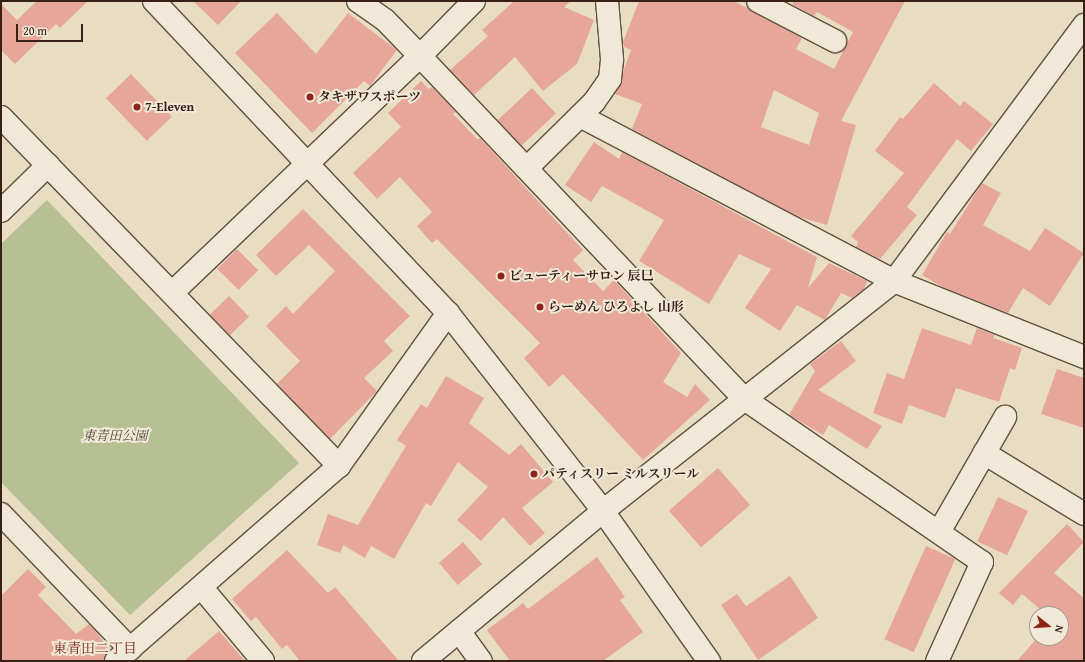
<!DOCTYPE html>
<html>
<head>
<meta charset="utf-8">
<style>
	body { margin:0 }
	#map { position:relative; width:1085px; height:662px; overflow:hidden; background:#e8ddc2; font-family:"Gentium Book Plus","Noto Serif JP",serif }
	div>[style] { position:absolute }
	.green>* { inset:0; background:#b6c093 }
	.building>* { inset:0; background:#e6a79a; transform-origin:0 0 }
	.roads { filter:drop-shadow(1px 0 #634f41) drop-shadow(-1px 0 #634f41) drop-shadow(0 1px #634f41) drop-shadow(0 -1px #634f41) }
	.minor>* { height:22px; margin:-11px; padding:0 11px; transform-origin:11px; border-radius:11px; background:#f0e9d7 }
	.dots>* { width:11px; height:11px; translate:-50% -50%; box-sizing:border-box; border:2px solid #f0e9d7; border-radius:50% }
	span { translate:-50% -50%; white-space:nowrap; text-align:center; line-height:1.15; -webkit-text-stroke:4px #f0e9d7; paint-order:stroke }
	.poi-label { font-size:13px; color:#372016; font-weight:700 }
	.left { translate:0 -50%; text-align:left }
	.park-label { font-size:13px; color:#574835; font-style:italic }
	.neighbourhood-label { font-size:14px; color:#7a1f14 }
	.frame { position:absolute; inset:0; border:2px solid #372016; pointer-events:none }
	.north { position:absolute; left:1029px; top:606px; width:40px; height:40px; box-sizing:border-box; background:#f0e9d7; border:1px solid #a6998a; border-radius:50%; rotate:107deg; font-size:11px; font-weight:700; line-height:16px; text-align:center; color:#372016 }
	.north::after { content:''; display:block; margin:auto; width:14px; height:18px; background:#8f2418; clip-path:polygon(50% 0,100% 100%,50% 72%,0 100%) }
	.scale { position:absolute; left:16px; top:24px; width:67px; height:18px; box-sizing:border-box; border:2px solid #372016; border-top:0; padding-left:5px; font-size:12px; line-height:14px; white-space:nowrap; color:#372016; -webkit-text-stroke:3px #f0e9d7; paint-order:stroke }
</style>
</head>
<body>
<div id="map">
	<div class="green">
		<i style="clip-path:polygon(47px 200px,299px 463px,130px 615px,1px 482px,1px 244px)"></i>
	</div>
	<div class="building">
		<i style="clip-path:polygon(37px 1px,88px 1px,60px 28px,56px 24px,15px 64px,1px 50px,1px 4px,17px 20px)"></i>
		<i style="clip-path:polygon(193px 1px,241px 1px,218px 25px)"></i>
		<i style="clip-path:polygon(514px 1px,571px 1px,564px 7px,594px 20px,577px 64px,543px 91px,515px 57px,474px 95px,450px 70px,488px 36px,482px 30px)"></i>
		<i style="clip-path:polygon(evenodd,639px 1px,734px 1px,802px 38px,796px 49px,834px 69px,853px 32px,817px 12px,814px 16px,792px 4px,794px 1px,905px 1px,841px 121px,856px 125px,827px 225px,796px 216px,632px 129px,642px 104px,615px 94px,631px 50px,624px 47px,623px 42px,639px 1px,774px 90px,819px 113px,809px 145px,761px 127px,774px 90px)"></i>
		<i style="clip-path:polygon(277px 13px,316px 54px,348px 13px,397px 50px,370px 86px,364px 81px,312px 133px,235px 53px)"></i>
		<i style="left:131px;top:74px;width:59px;height:35px;rotate:46deg"></i>
		<i style="clip-path:polygon(421px 81px,429px 89px,432px 87px,456px 112px,453px 114px,477px 139px,480px 138px,583px 250px,573px 260px,603px 291px,614px 280px,681px 353px,663px 382px,687px 397px,695px 384px,710px 400px,643px 460px,563px 374px,549px 387px,524px 358px,540px 343px,437px 239px,432px 243px,417px 226px,432px 212px,400px 177px,377px 199px,353px 173px,401px 127px,388px 113px)"></i>
		<i style="clip-path:polygon(934px 83px,960px 106px,964px 101px,993px 124px,971px 151px,957px 139px,907px 207px,917px 215px,880px 259px,856px 247px,858px 242px,851px 236px,904px 173px,875px 151px,900px 117px,903px 119px)"></i>
		<i style="left:532px;top:88px;width:35px;height:47px;rotate:47deg"></i>
		<i style="clip-path:polygon(594px 142px,619px 159px,622px 152px,817px 257px,808px 288px,829px 263px,867px 281px,864px 289px,852px 298px,841px 293px,825px 320px,797px 305px,780px 331px,745px 308px,771px 269px,739px 254px,709px 304px,639px 261px,664px 220px,602px 186px,591px 202px,565px 185px)"></i>
		<i style="clip-path:polygon(982px 183px,1001px 193px,983px 225px,1030px 251px,1045px 228px,1084px 253px,1050px 306px,1023px 288px,1008px 313px,944px 288px,922px 275px,947px 232px,950px 234px)"></i>
		<i style="clip-path:polygon(303px 209px,410px 316px,384px 341px,393px 351px,364px 378px,377px 391px,330px 439px,277px 384px,300px 361px,266px 326px,286px 306px,293px 314px,335px 271px,309px 245px,276px 276px,256px 255px)"></i>
		<i style="left:237px;top:249px;width:30px;height:28px;rotate:45deg"></i>
		<i style="left:229px;top:296px;width:29px;height:27px;rotate:46deg"></i>
		<i style="clip-path:polygon(922px 328px,971px 345px,977px 328px,995px 335px,993px 338px,1022px 348px,1015px 370px,1010px 368px,999px 402px,956px 388px,945px 418px,909px 405px,902px 424px,873px 413px,887px 373px,904px 379px)"></i>
		<i style="clip-path:polygon(841px 341px,856px 361px,818px 390px,882px 426px,867px 449px,829px 425px,823px 435px,789px 415px,815px 371px,810px 364px)"></i>
		<i style="clip-path:polygon(1057px 369px,1084px 378px,1084px 428px,1041px 414px)"></i>
		<i style="clip-path:polygon(446px 376px,484px 398px,469px 423px,509px 455px,521px 444px,553px 482px,522px 508px,545px 533px,530px 546px,503px 517px,481px 541px,457px 520px,488px 487px,458px 462px,431px 506px,426px 503px,394px 559px,371px 546px,365px 558px,343px 545px,340px 553px,317px 545px,328px 514px,358px 525px,406px 446px,397px 440px,421px 404px,427px 408px)"></i>
		<i style="left:718px;top:468px;width:49px;height:65px;rotate:49deg"></i>
		<i style="left:998px;top:497px;width:33px;height:49px;rotate:25deg"></i>
		<i style="clip-path:polygon(1067px 524px,1084px 542px,1054px 573px,1084px 598px,1084px 661px,1017px 661px,1037px 638px,1061px 638px,1061px 614px,1046px 614px,1022px 594px,1013px 605px,999px 593px)"></i>
		<i style="left:463px;top:542px;width:29px;height:32px;rotate:49deg"></i>
		<i style="left:926px;top:546px;width:32px;height:102px;rotate:24deg"></i>
		<i style="clip-path:polygon(287px 550px,328px 593px,335px 587px,399px 661px,300px 661px,287px 645px,282px 649px,256px 617px,251px 621px,232px 599px)"></i>
		<i style="clip-path:polygon(597px 557px,625px 597px,620px 600px,643px 632px,603px 661px,510px 661px,487px 630px,523px 603px,528px 609px)"></i>
		<i style="clip-path:polygon(28px 569px,46px 587px,38px 595px,76px 634px,89px 624px,95px 630px,109px 650px,104px 661px,1px 661px,1px 596px)"></i>
		<i style="clip-path:polygon(790px 576px,818px 618px,758px 660px,721px 605px,737px 594px,746px 606px)"></i>
		<i style="clip-path:polygon(219px 631px,245px 661px,184px 661px)"></i>
	</div>
	<div class="roads">
		<div class="minor">
			<i style="left:154px;top:1px;width:429px;rotate:46.7deg"></i>
			<i style="left:448px;top:313px;width:251px;rotate:51.9deg"></i>
			<i style="left:603px;top:511px;width:184px;rotate:54.8deg"></i>
			<i style="left:474px;top:1px;width:77px;rotate:134.5deg"></i>
			<i style="left:420px;top:56px;width:470px;rotate:46.6deg"></i>
			<i style="left:743px;top:398px;width:290px;rotate:34.5deg"></i>
			<i style="left:982px;top:562px;width:109px;rotate:114.4deg"></i>
			<i style="left:758px;top:1px;width:87px;rotate:27.5deg"></i>
			<i style="left:580px;top:116px;width:355px;rotate:27.7deg"></i>
			<i style="left:894px;top:281px;width:205px;rotate:21.8deg"></i>
			<i style="left:1px;top:117px;width:486px;rotate:45.9deg"></i>
			<i style="left:527px;top:168px;width:94px;rotate:-44.6deg"></i>
			<i style="left:594px;top:102px;width:28px;rotate:-55deg"></i>
			<i style="left:610px;top:79px;width:20px;rotate:-84deg"></i>
			<i style="left:612px;top:59px;width:58px;rotate:-94.9deg"></i>
			<i style="left:1px;top:211px;width:66px;rotate:-44.4deg"></i>
			<i style="left:173px;top:292px;width:342px;rotate:-43.7deg"></i>
			<i style="left:420px;top:56px;width:50px;rotate:-134.2deg"></i>
			<i style="left:385px;top:20px;width:33px;rotate:-145deg"></i>
			<i style="left:984px;top:453px;width:117px;rotate:31.4deg"></i>
			<i style="left:1px;top:514px;width:187px;rotate:46.3deg"></i>
			<i style="left:939px;top:532px;width:133px;rotate:-60.1deg"></i>
			<i style="left:202px;top:588px;width:95px;rotate:50.1deg"></i>
			<i style="left:459px;top:631px;width:37px;rotate:54deg"></i>
			<i style="left:116px;top:661px;width:296px;rotate:-41.2deg"></i>
			<i style="left:339px;top:466px;width:188px;rotate:-54.5deg"></i>
			<i style="left:423px;top:661px;width:234px;rotate:-39.8deg"></i>
			<i style="left:603px;top:511px;width:371px;rotate:-38.3deg"></i>
			<i style="left:894px;top:281px;width:319px;rotate:-53.4deg"></i>
		</div>
	</div>
	<div class="dots">
		<i style="left:310px;top:97px;background:#8f2418"></i>
		<i style="left:137px;top:107px;background:#8f2418"></i>
		<i style="left:501px;top:276px;background:#8f2418"></i>
		<i style="left:540px;top:307px;background:#8f2418"></i>
		<i style="left:534px;top:474px;background:#8f2418"></i>
	</div>
	<div class="poi-label">
		<span class="left" style="left:318px;top:97px">タキザワスポーツ</span>
		<span class="left" style="left:145px;top:107px">7-Eleven</span>
		<span class="left" style="left:509px;top:276px">ビューティーサロン 辰巳</span>
		<span class="left" style="left:548px;top:307px">らーめん ひろよし 山形</span>
		<span class="left" style="left:542px;top:474px">パティスリー ミルスリール</span>
	</div>
	<div class="park-label">
		<span style="left:115px;top:436px">東青田公園</span>
	</div>
	<div class="neighbourhood-label">
		<span style="left:95px;top:648px">東青田二丁目</span>
	</div>
	<div class="frame"></div>
	<div class="north">N</div>
	<div class="scale">20 m</div>
</div>
</body>
</html>
